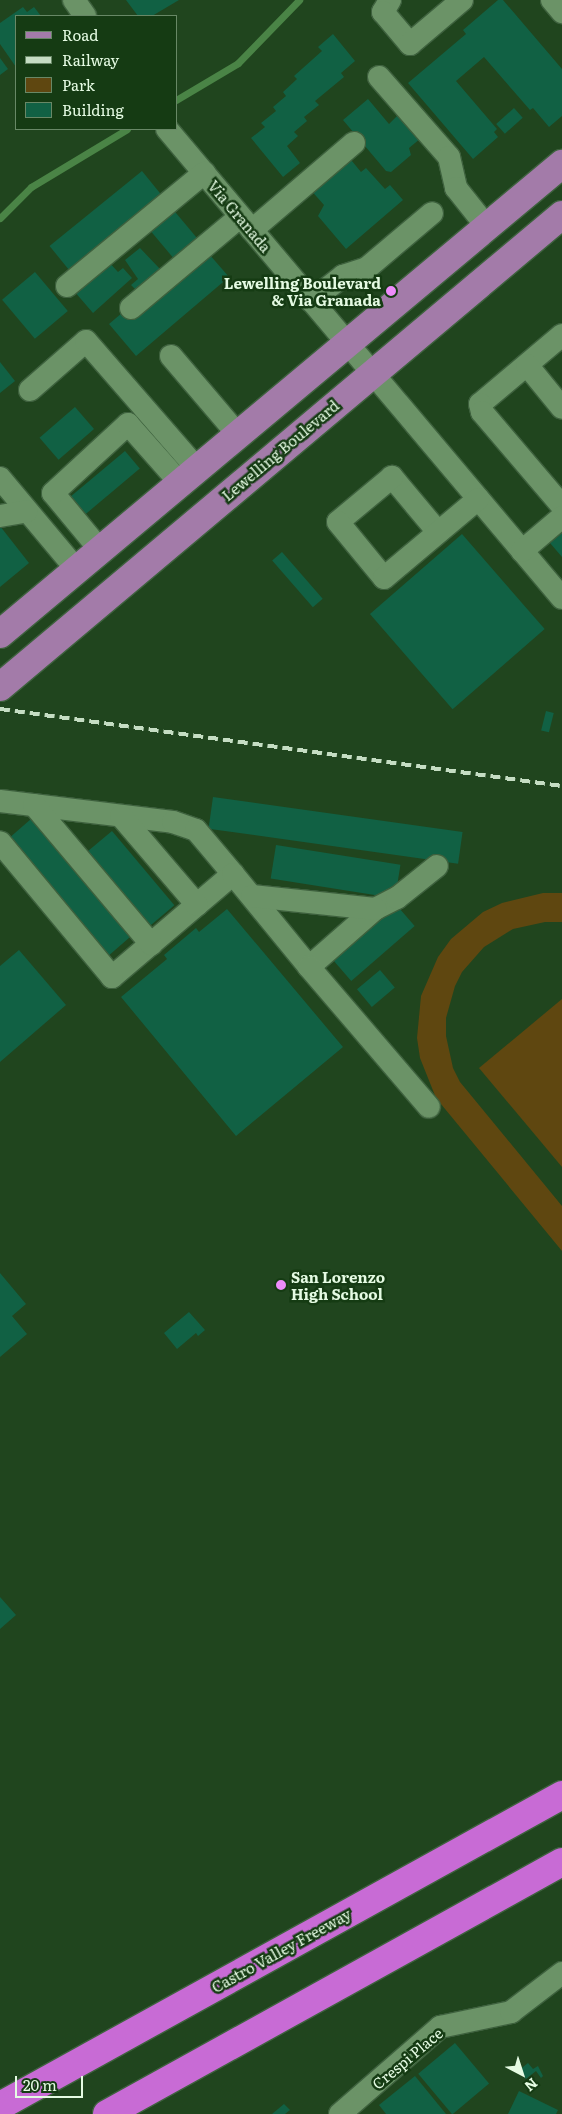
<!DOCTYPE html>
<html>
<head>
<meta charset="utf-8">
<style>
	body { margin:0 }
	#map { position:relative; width:562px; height:2114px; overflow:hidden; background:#20451e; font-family:Literata,serif }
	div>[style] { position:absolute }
	.green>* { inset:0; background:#5f4710 }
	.stream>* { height:7px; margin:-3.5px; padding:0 3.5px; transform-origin:3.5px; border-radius:3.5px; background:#4a8446 }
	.building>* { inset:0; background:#116144; transform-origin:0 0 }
	.roads { filter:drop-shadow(1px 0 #3e613e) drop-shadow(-1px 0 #3e613e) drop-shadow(0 1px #3e613e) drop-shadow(0 -1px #3e613e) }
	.minor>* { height:22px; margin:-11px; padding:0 11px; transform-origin:11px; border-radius:11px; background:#6b9367 }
	.major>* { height:28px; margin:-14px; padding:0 14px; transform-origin:14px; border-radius:14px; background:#a37ba9 }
	.highway>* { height:28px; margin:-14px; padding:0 14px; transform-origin:14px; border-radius:14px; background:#c86bd5 }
	.rail>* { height:4px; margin-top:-2px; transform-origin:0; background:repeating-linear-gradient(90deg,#c5ddc3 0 10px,transparent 0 15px) }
	.dots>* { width:14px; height:14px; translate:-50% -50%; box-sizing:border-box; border:2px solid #153b13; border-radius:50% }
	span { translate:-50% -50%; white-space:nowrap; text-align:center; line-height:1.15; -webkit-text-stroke:5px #153b13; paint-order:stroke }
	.street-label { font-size:15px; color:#e5fbe3 }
	.poi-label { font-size:15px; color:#e5fbe3; font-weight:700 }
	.right { translate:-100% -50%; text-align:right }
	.left { translate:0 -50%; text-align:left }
	.legend { position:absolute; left:15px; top:15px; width:162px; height:115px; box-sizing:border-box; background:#153b13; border:1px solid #688866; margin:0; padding:6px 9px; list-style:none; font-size:15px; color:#e5fbe3 }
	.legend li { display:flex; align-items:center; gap:10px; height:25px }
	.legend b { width:25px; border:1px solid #688866 }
	.north { position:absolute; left:497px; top:2049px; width:50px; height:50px; -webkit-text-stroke:4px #153b13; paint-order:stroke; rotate:140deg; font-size:14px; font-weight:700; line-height:20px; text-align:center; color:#e5fbe3 }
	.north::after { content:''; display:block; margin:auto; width:18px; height:22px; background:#e5fbe3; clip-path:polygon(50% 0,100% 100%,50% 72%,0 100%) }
	.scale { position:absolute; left:15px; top:2076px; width:68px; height:22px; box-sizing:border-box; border:2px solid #e5fbe3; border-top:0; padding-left:6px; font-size:15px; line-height:18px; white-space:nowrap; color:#e5fbe3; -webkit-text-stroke:4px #153b13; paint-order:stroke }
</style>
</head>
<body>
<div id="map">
	<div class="green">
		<i style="clip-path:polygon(543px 893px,562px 893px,562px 922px,545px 922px,513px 929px,484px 947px,462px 972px,455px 986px,446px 1018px,446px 1036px,453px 1068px,460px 1082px,562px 1206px,562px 1251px,436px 1098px,420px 1058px,417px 1038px,421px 996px,438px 957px,451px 939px,483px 912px,502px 903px)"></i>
		<i style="clip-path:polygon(562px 999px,562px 1167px,479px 1068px)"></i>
	</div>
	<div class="stream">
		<i style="left:176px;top:100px;width:72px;rotate:-30.8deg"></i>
		<i style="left:238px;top:63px;width:88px;rotate:-45.9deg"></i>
		<i style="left:0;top:218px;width:44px;rotate:-45deg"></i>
		<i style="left:31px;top:187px;width:112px;rotate:-31.1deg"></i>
	</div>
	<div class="building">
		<i style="clip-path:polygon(126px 0,179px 0,152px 16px,138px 16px)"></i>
		<i style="clip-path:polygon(498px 0,503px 0,562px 69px,562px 116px,549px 127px,533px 108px,530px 110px,484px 57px,456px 81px,497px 129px,494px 132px,498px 137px,473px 159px,408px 83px,466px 34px,463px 30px)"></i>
		<i style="clip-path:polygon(23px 7px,27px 12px,34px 7px,41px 16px,16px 16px,16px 67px,0 44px,0 23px)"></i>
		<i style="clip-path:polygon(333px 34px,355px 61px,341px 73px,344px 77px,315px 101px,319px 105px,304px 117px,307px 121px,294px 132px,298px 136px,287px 146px,300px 163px,283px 177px,251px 138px,265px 127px,261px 123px,276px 111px,273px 107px,286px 96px,283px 92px,297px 79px,294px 76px,322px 51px,318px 47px)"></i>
		<i style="clip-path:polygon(0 58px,8px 69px,0 75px)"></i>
		<i style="clip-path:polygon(368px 99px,389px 124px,400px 113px,421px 138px,409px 148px,411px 155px,391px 172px,386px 171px,343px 120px)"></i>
		<i style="left:514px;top:108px;width:13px;height:24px;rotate:48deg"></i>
		<i style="clip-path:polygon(347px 155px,361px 172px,366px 168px,385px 189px,390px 185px,403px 200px,346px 249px,318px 216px,324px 205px,309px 188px)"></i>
		<i style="left:142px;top:171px;width:32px;height:119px;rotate:51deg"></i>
		<i style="left:171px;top:207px;width:42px;height:31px;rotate:50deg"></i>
		<i style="clip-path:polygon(140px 248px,160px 269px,165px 265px,168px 269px,139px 293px,131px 285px,138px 279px,125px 260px)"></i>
		<i style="clip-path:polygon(209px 254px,229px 277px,136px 356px,109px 324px,122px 313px,126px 318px)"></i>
		<i style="clip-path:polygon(108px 261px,118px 272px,123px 268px,132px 278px,93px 313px,74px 291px)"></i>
		<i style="left:35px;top:272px;width:51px;height:43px;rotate:50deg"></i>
		<i style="clip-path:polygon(0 362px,15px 381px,0 393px)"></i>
		<i style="left:75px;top:407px;width:29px;height:47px;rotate:49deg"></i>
		<i style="left:125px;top:451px;width:23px;height:76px;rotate:50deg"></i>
		<i style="clip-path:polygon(0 526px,29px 563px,0 587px)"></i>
		<i style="clip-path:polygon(562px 533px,562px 557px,550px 543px)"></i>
		<i style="left:462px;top:534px;width:126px;height:122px;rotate:49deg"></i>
		<i style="left:282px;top:552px;width:62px;height:13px;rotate:49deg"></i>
		<i style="left:546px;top:711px;width:8px;height:20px;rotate:14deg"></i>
		<i style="left:213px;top:797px;width:252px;height:32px;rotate:8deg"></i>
		<i style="left:31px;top:819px;width:154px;height:35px;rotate:49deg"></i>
		<i style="left:112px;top:831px;width:97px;height:34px;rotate:50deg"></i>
		<i style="left:276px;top:845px;width:126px;height:34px;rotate:9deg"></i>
		<i style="left:393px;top:901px;width:33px;height:84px;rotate:49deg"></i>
		<i style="clip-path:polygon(227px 909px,343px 1047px,236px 1136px,121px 997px,167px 959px,164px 955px,196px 928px,199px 932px)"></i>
		<i style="clip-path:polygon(19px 950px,66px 1005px,0 1062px,0 966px)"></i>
		<i style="left:380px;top:970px;width:23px;height:30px;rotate:50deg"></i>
		<i style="clip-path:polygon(0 1273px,26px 1304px,12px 1316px,27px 1334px,0 1357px)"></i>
		<i style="clip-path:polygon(189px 1312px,205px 1330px,198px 1336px,196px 1333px,177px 1349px,164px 1333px)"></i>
		<i style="clip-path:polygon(0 1597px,16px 1615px,0 1629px)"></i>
		<i style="left:455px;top:2043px;width:53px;height:48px;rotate:50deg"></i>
		<i style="clip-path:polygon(528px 2063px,533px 2069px,538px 2066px,543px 2076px,541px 2078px,536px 2071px,526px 2079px,518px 2071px)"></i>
		<i style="clip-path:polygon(415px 2076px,446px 2114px,386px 2114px,379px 2105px)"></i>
		<i style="clip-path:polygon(519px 2091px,558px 2110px,556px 2114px,508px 2114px)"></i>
		<i style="clip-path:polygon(284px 2104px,290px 2110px,285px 2114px,272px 2114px)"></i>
	</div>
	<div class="roads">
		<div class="minor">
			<i style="left:74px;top:0;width:19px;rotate:55deg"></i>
			<i style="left:390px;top:0;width:14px;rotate:120deg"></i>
			<i style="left:383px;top:12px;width:42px;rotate:49.8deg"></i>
			<i style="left:410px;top:44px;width:68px;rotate:-40.2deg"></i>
			<i style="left:552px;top:0;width:16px;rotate:50deg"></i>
			<i style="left:379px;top:77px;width:106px;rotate:48.8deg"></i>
			<i style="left:449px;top:157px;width:32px;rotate:77deg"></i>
			<i style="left:456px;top:188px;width:50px;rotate:51.5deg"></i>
			<i style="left:167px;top:129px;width:613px;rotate:49.9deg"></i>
			<i style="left:252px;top:230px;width:134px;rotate:-40.5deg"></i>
			<i style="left:67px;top:286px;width:178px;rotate:-39.5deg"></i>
			<i style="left:311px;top:301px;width:41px;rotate:-38deg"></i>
			<i style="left:343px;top:276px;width:25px;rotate:-18deg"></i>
			<i style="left:367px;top:268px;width:85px;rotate:-40.2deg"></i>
			<i style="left:131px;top:308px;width:142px;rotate:-39.9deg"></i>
			<i style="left:562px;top:335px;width:107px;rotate:139.9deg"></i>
			<i style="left:480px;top:404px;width:8px;rotate:76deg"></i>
			<i style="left:482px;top:412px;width:123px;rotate:49.6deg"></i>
			<i style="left:171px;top:356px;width:105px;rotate:49.6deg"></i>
			<i style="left:527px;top:365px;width:55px;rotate:50.9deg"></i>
			<i style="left:30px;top:390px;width:74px;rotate:-41.2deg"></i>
			<i style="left:86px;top:341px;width:171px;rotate:49deg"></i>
			<i style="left:0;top:478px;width:120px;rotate:50.1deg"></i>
			<i style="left:0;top:516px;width:27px;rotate:-10deg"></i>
			<i style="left:438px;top:532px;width:72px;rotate:-129.9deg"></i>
			<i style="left:392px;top:477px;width:70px;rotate:140.2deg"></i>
			<i style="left:338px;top:522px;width:72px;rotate:50.6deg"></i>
			<i style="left:384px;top:578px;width:123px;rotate:-40deg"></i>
			<i style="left:101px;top:551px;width:75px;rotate:-129.6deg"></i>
			<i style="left:53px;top:493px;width:102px;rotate:-42.6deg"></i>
			<i style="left:128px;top:424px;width:80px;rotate:48.5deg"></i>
			<i style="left:522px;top:551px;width:52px;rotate:-40.4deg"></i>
			<i style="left:0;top:801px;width:174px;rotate:6.9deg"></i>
			<i style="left:173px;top:822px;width:24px;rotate:19deg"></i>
			<i style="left:196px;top:830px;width:57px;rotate:49.9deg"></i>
			<i style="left:233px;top:874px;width:159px;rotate:139.6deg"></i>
			<i style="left:112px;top:977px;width:175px;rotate:-129.7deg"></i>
			<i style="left:34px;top:805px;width:182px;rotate:49.9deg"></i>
			<i style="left:121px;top:816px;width:117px;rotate:49.5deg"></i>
			<i style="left:233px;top:874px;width:120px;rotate:50.7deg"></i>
			<i style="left:309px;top:967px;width:88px;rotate:-41.3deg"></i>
			<i style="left:375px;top:909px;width:25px;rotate:-27deg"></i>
			<i style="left:397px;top:898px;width:51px;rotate:-38.7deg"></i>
			<i style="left:252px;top:896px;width:124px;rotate:6deg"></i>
			<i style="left:309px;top:967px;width:184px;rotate:49.4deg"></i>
			<i style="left:340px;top:2114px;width:133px;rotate:-41deg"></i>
			<i style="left:440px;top:2027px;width:73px;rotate:-11.9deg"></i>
			<i style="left:511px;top:2012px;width:64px;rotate:-37.4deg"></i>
		</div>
		<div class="major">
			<i style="left:0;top:634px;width:733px;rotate:-39.91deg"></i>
			<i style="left:0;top:687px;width:734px;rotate:-40.03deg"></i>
		</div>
		<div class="highway">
			<i style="left:0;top:2106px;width:642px;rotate:-28.96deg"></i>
			<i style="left:107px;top:2114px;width:520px;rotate:-28.98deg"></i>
		</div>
	</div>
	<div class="rail">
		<i style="left:0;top:709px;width:567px;rotate:7.8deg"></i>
	</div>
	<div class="dots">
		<i style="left:391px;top:291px;background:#ed8cfa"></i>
		<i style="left:281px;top:1285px;background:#ed8cfa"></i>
	</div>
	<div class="street-label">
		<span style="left:240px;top:216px;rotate:50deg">Via Granada</span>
		<span style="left:280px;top:450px;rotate:-40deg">Lewelling Boulevard</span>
		<span style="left:281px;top:1950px;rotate:-29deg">Castro Valley Freeway</span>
		<span style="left:407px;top:2058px;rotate:-40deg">Crespi Place</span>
	</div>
	<div class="poi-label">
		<span class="right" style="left:381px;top:291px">Lewelling Boulevard<br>&amp; Via Granada</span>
		<span class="left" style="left:291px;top:1285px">San Lorenzo<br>High School</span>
	</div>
	<ul class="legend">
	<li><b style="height:6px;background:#a37ba9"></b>Road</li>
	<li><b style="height:6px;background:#c5ddc3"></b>Railway</li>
	<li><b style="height:14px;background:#5f4710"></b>Park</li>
	<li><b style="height:14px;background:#116144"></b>Building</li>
	</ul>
	<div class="north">N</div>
	<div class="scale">20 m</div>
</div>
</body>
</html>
